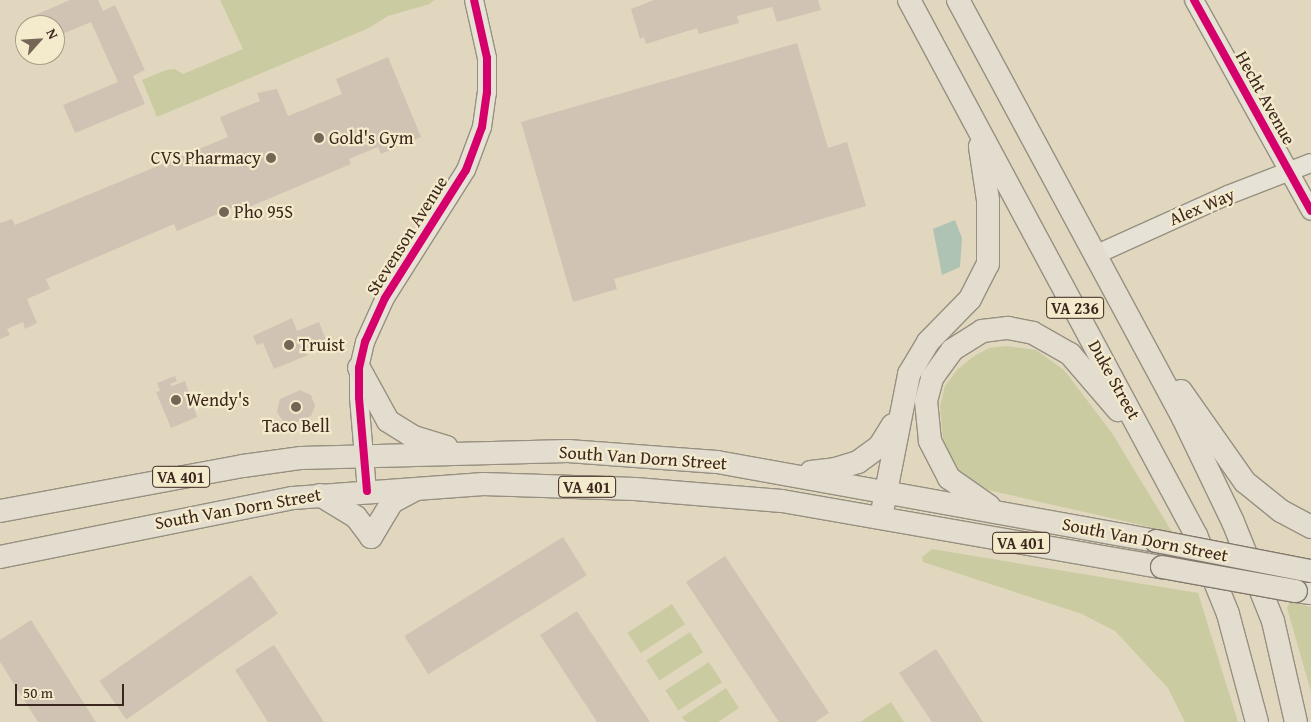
<!DOCTYPE html>
<html>
<head>
<meta charset="utf-8">
<style>
	body { margin:0 }
	#map { position:relative; width:1311px; height:722px; overflow:hidden; background:#e0d7be; font-family:"Gentium Book Plus",serif }
	div>[style] { position:absolute }
	.green>* { inset:0; background:#cbcba2; transform-origin:0 0 }
	.water>* { inset:0; background:#afc3b5 }
	.building>* { inset:0; background:#d1c3b3; transform-origin:0 0 }
	.roads { filter:drop-shadow(1px 0 #979081) drop-shadow(-1px 0 #979081) drop-shadow(0 1px #979081) drop-shadow(0 -1px #979081) }
	.minor>* { height:18px; margin:-9px; padding:0 9px; transform-origin:9px; border-radius:9px; background:#e6e2d5 }
	.major>* { height:22px; margin:-11px; padding:0 11px; transform-origin:11px; border-radius:11px; background:#e2ddce }
	.bridges { filter:drop-shadow(1px 0 #81786c) drop-shadow(-1px 0 #81786c) drop-shadow(0 1px #81786c) drop-shadow(0 -1px #81786c) }
	.major-bridge>* { height:22px; margin:-11px; padding:0 11px; transform-origin:11px; border-radius:11px; background:#e2ddce }
	.cycleway>* { height:8px; margin:-4px; padding:0 4px; transform-origin:4px; border-radius:4px; background:#d6006c }
	.dots>* { width:14px; height:14px; translate:-50% -50%; box-sizing:border-box; border:2px solid #f4eacc; border-radius:50% }
	span { translate:-50% -50%; white-space:nowrap; text-align:center; line-height:1.15; -webkit-text-stroke:4.5px #f4eacc; paint-order:stroke }
	.shield-label span { padding:1px 4px; background:#f4eacc; border:1px solid; border-radius:4px; -webkit-text-stroke-width:0 }
	.shield-label { font-size:16px; color:#3c271f; font-weight:700 }
	.street-label { font-size:18px; color:#3c271f }
	.poi-label { font-size:18px; color:#3c271f }
	.left { translate:0 -50%; text-align:left }
	.right { translate:-100% -50%; text-align:right }
	.north { position:absolute; left:15px; top:15px; width:50px; height:50px; box-sizing:border-box; background:#f4eacc; border:1px solid #aa9c87; border-radius:50%; rotate:64deg; font-size:14px; font-weight:700; line-height:20px; text-align:center; color:#3c271f }
	.north::after { content:''; display:block; margin:auto; width:18px; height:22px; background:#756557; clip-path:polygon(50% 0,100% 100%,50% 72%,0 100%) }
	.scale { position:absolute; left:15px; top:684px; width:109px; height:22px; box-sizing:border-box; border:2px solid #3c271f; border-top:0; padding-left:6px; font-size:15px; line-height:18px; white-space:nowrap; color:#3c271f; -webkit-text-stroke:4px #f4eacc; paint-order:stroke }
</style>
</head>
<body>
<div id="map">
	<div class="green">
		<i style="clip-path:polygon(220px 0,434px 0,430px 4px,388px 16px,369px 28px,157px 117px,142px 80px,166px 70px,175px 69px,183px 74px,243px 49px)"></i>
		<i style="clip-path:polygon(1006px 346px,1036px 350px,1064px 370px,1112px 433px,1172px 532px,988px 490px,973px 484px,959px 472px,943px 440px,940px 406px,945px 386px,957px 370px,974px 356px,989px 348px)"></i>
		<i style="clip-path:polygon(932px 549px,1198px 593px,1238px 722px,1185px 722px,1168px 688px,1115px 631px,1082px 614px,923px 562px,922px 557px)"></i>
		<i style="clip-path:polygon(1290px 602px,1311px 607px,1311px 692px,1287px 608px)"></i>
		<i style="left:672px;top:604px;width:24px;height:53px;rotate:57deg"></i>
		<i style="left:690px;top:632px;width:24px;height:52px;rotate:57deg"></i>
		<i style="left:709px;top:662px;width:24px;height:52px;rotate:57deg"></i>
		<i style="clip-path:polygon(726px 688px,739px 708px,718px 722px,686px 722px,682px 717px)"></i>
		<i style="clip-path:polygon(891px 702px,904px 722px,860px 722px)"></i>
	</div>
	<div class="water">
		<i style="clip-path:polygon(955px 220px,962px 238px,960px 267px,942px 275px,933px 229px)"></i>
	</div>
	<div class="building">
		<i style="clip-path:polygon(70px 0,98px 0,103px 11px,115px 5px,145px 70px,133px 76px,145px 104px,75px 133px,63px 105px,118px 82px,91px 22px,55px 37px,55px 25px,28px 25px,26px 19px)"></i>
		<i style="clip-path:polygon(654px 0,818px 0,821px 10px,777px 22px,772px 7px,737px 16px,739px 23px,699px 34px,697px 28px,646px 44px,644px 37px,640px 39px,631px 9px)"></i>
		<i style="clip-path:polygon(797px 43px,828px 148px,847px 142px,866px 206px,614px 279px,617px 289px,573px 302px,521px 122px)"></i>
		<i style="clip-path:polygon(388px 57px,421px 137px,381px 154px,378px 147px,349px 159px,351px 164px,242px 210px,239px 205px,177px 231px,174px 224px,46px 279px,50px 289px,27px 299px,37px 323px,25px 329px,23px 322px,7px 329px,10px 335px,0 339px,0 223px,12px 219px,15px 225px,228px 137px,220px 117px,260px 101px,257px 93px,277px 89px,288px 116px,342px 94px,336px 79px)"></i>
		<i style="clip-path:polygon(292px 318px,297px 331px,319px 322px,326px 340px,306px 348px,308px 355px,274px 369px,263px 343px,257px 345px,253px 336px)"></i>
		<i style="clip-path:polygon(175px 376px,177px 381px,170px 384px,172px 386px,185px 381px,197px 417px,171px 428px,156px 392px,160px 391px,157px 383px)"></i>
		<i style="clip-path:polygon(300px 390px,311px 395px,315px 406px,311px 416px,292px 424px,283px 421px,277px 412px,280px 399px)"></i>
		<i style="left:563px;top:537px;width:45px;height:187px;rotate:58deg"></i>
		<i style="clip-path:polygon(725px 556px,829px 713px,815px 722px,779px 722px,686px 582px)"></i>
		<i style="left:251px;top:575px;width:47px;height:185px;rotate:55deg"></i>
		<i style="clip-path:polygon(577px 611px,650px 722px,597px 722px,540px 635px)"></i>
		<i style="clip-path:polygon(31px 620px,96px 722px,38px 722px,0 662px,0 640px)"></i>
		<i style="clip-path:polygon(274px 645px,324px 722px,268px 722px,235px 670px)"></i>
		<i style="clip-path:polygon(936px 649px,983px 722px,932px 722px,899px 673px)"></i>
	</div>
	<div class="roads">
		<div class="minor">
			<i style="left:1194px;top:0;width:241px;rotate:61deg"></i>
			<i style="left:1095px;top:255px;width:146px;rotate:-24.3deg"></i>
			<i style="left:1228px;top:195px;width:89px;rotate:-21.1deg"></i>
			<i style="left:367px;top:491px;width:94px;rotate:-94.9deg"></i>
			<i style="left:359px;top:397px;width:29px;rotate:-90deg"></i>
			<i style="left:359px;top:368px;width:27px;rotate:-77deg"></i>
			<i style="left:365px;top:342px;width:48px;rotate:-65.6deg"></i>
			<i style="left:385px;top:298px;width:151px;rotate:-57.7deg"></i>
			<i style="left:466px;top:170px;width:46px;rotate:-69.6deg"></i>
			<i style="left:482px;top:127px;width:34px;rotate:-82deg"></i>
			<i style="left:487px;top:93px;width:35px;rotate:-90deg"></i>
			<i style="left:487px;top:58px;width:59px;rotate:-102.6deg"></i>
		</div>
		<div class="major">
			<i style="left:909px;top:0;width:607px;rotate:61.79deg"></i>
			<i style="left:1196px;top:535px;width:85px;rotate:67.9deg"></i>
			<i style="left:1228px;top:614px;width:112px;rotate:75deg"></i>
			<i style="left:958px;top:0;width:475px;rotate:61.7deg"></i>
			<i style="left:1183px;top:418px;width:115px;rotate:64.3deg"></i>
			<i style="left:1233px;top:522px;width:107px;rotate:68deg"></i>
			<i style="left:1273px;top:621px;width:104px;rotate:77.2deg"></i>
			<i style="left:359px;top:368px;width:60px;rotate:61.3deg"></i>
			<i style="left:388px;top:421px;width:31px;rotate:32deg"></i>
			<i style="left:414px;top:437px;width:34px;rotate:17deg"></i>
			<i style="left:1181px;top:391px;width:111px;rotate:54.9deg"></i>
			<i style="left:1245px;top:482px;width:46px;rotate:38.9deg"></i>
			<i style="left:1281px;top:511px;width:34px;rotate:28deg"></i>
			<i style="left:811px;top:472px;width:24px;rotate:-7deg"></i>
			<i style="left:835px;top:469px;width:24px;rotate:-17deg"></i>
			<i style="left:858px;top:462px;width:26px;rotate:-36deg"></i>
			<i style="left:879px;top:447px;width:26px;rotate:-58deg"></i>
			<i style="left:320px;top:495px;width:42px;rotate:31.4deg"></i>
			<i style="left:356px;top:517px;width:25px;rotate:53deg"></i>
			<i style="left:371px;top:537px;width:41px;rotate:-59deg"></i>
			<i style="left:392px;top:502px;width:27px;rotate:-28deg"></i>
			<i style="left:989px;top:506px;width:49px;rotate:-145deg"></i>
			<i style="left:949px;top:478px;width:42px;rotate:-117.2deg"></i>
			<i style="left:930px;top:441px;width:40px;rotate:-95.7deg"></i>
			<i style="left:926px;top:401px;width:24px;rotate:-75deg"></i>
			<i style="left:932px;top:378px;width:34px;rotate:-54deg"></i>
			<i style="left:952px;top:350px;width:36px;rotate:-32deg"></i>
			<i style="left:982px;top:331px;width:26px;rotate:-7deg"></i>
			<i style="left:1008px;top:328px;width:25px;rotate:11deg"></i>
			<i style="left:1033px;top:333px;width:43px;rotate:29.6deg"></i>
			<i style="left:1070px;top:354px;width:74px;rotate:49.4deg"></i>
			<i style="left:883px;top:507px;width:136px;rotate:-78.9deg"></i>
			<i style="left:909px;top:374px;width:37px;rotate:-59deg"></i>
			<i style="left:928px;top:342px;width:60px;rotate:-45.7deg"></i>
			<i style="left:970px;top:299px;width:39px;rotate:-63deg"></i>
			<i style="left:988px;top:264px;width:64px;rotate:-90deg"></i>
			<i style="left:988px;top:200px;width:54px;rotate:-98.6deg"></i>
			<i style="left:0;top:511px;width:247px;rotate:-10.5deg"></i>
			<i style="left:243px;top:466px;width:59px;rotate:-7.9deg"></i>
			<i style="left:301px;top:458px;width:267px;rotate:-1.5deg"></i>
			<i style="left:568px;top:451px;width:149px;rotate:4.2deg"></i>
			<i style="left:717px;top:462px;width:446px;rotate:10.2deg"></i>
			<i style="left:0;top:557px;width:299px;rotate:-11.4deg"></i>
			<i style="left:293px;top:498px;width:191px;rotate:-4.2deg"></i>
			<i style="left:483px;top:484px;width:152px;rotate:1.9deg"></i>
			<i style="left:635px;top:489px;width:147px;rotate:4.7deg"></i>
			<i style="left:782px;top:501px;width:386px;rotate:9.9deg"></i>
			<i style="left:1296px;top:591px;width:15px;rotate:8deg"></i>
		</div>
	</div>
	<div class="bridges">
		<div class="major-bridge">
			<i style="left:1156px;top:541px;width:157px;rotate:11deg"></i>
			<i style="left:1162px;top:567px;width:136px;rotate:10.2deg"></i>
		</div>
	</div>
	<div class="cycleway">
		<i style="left:1194px;top:0;width:241px;rotate:61deg"></i>
		<i style="left:367px;top:491px;width:94px;rotate:-94.9deg"></i>
		<i style="left:359px;top:397px;width:29px;rotate:-90deg"></i>
		<i style="left:359px;top:368px;width:27px;rotate:-77deg"></i>
		<i style="left:365px;top:342px;width:48px;rotate:-65.6deg"></i>
		<i style="left:385px;top:298px;width:151px;rotate:-57.7deg"></i>
		<i style="left:466px;top:170px;width:46px;rotate:-69.6deg"></i>
		<i style="left:482px;top:127px;width:34px;rotate:-82deg"></i>
		<i style="left:487px;top:93px;width:35px;rotate:-90deg"></i>
		<i style="left:487px;top:58px;width:59px;rotate:-102.6deg"></i>
	</div>
	<div class="dots">
		<i style="left:319px;top:138px;background:#756557"></i>
		<i style="left:271px;top:158px;background:#756557"></i>
		<i style="left:224px;top:212px;background:#756557"></i>
		<i style="left:289px;top:345px;background:#756557"></i>
		<i style="left:176px;top:400px;background:#756557"></i>
		<i style="left:296px;top:407px;background:#756557"></i>
	</div>
	<div class="shield-label">
		<span style="left:1075px;top:308px">VA 236</span>
		<span style="left:181px;top:477px">VA 401</span>
		<span style="left:587px;top:487px">VA 401</span>
		<span style="left:1021px;top:543px">VA 401</span>
	</div>
	<div class="street-label">
		<span style="left:1265px;top:98px;rotate:61deg">Hecht Avenue</span>
		<span style="left:1202px;top:207px;rotate:-23deg">Alex Way</span>
		<span style="left:407px;top:236px;rotate:-58deg">Stevenson Avenue</span>
		<span style="left:1114px;top:380px;rotate:61deg">Duke Street</span>
		<span style="left:643px;top:458px;rotate:4deg">South Van Dorn Street</span>
		<span style="left:238px;top:509px;rotate:-10deg">South Van Dorn Street</span>
		<span style="left:1145px;top:540px;rotate:11deg">South Van Dorn Street</span>
	</div>
	<div class="poi-label">
		<span class="left" style="left:329px;top:138px">Gold's Gym</span>
		<span class="right" style="left:261px;top:158px">CVS Pharmacy</span>
		<span class="left" style="left:234px;top:212px">Pho 95S</span>
		<span class="left" style="left:299px;top:345px">Truist</span>
		<span class="left" style="left:186px;top:400px">Wendy's</span>
		<span style="left:296px;top:426px">Taco Bell</span>
	</div>
	<div class="north">N</div>
	<div class="scale">50 m</div>
</div>
</body>
</html>
